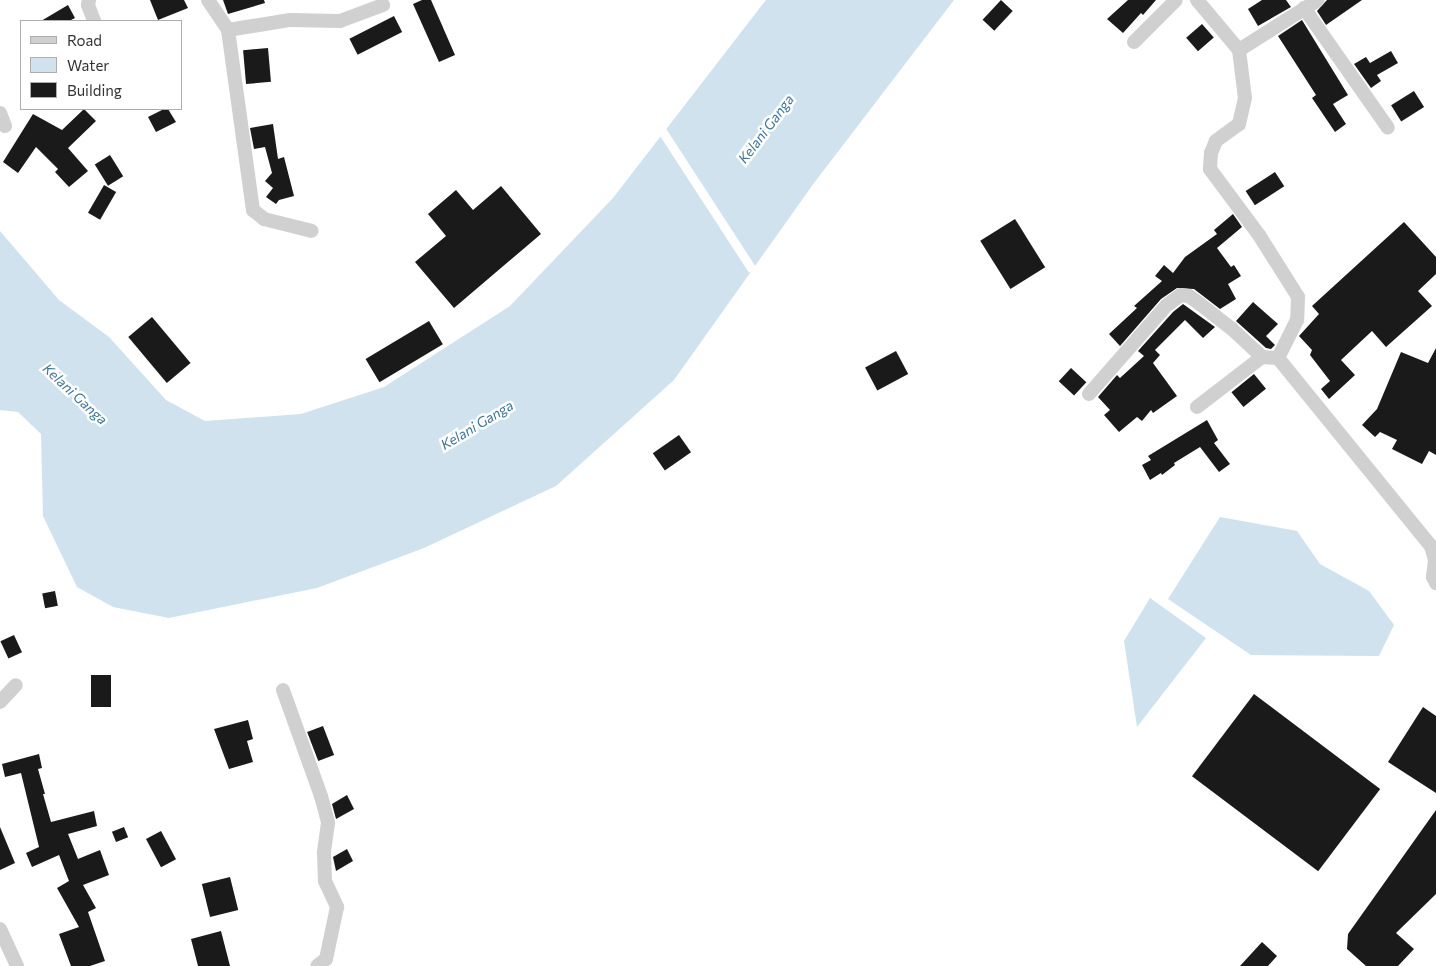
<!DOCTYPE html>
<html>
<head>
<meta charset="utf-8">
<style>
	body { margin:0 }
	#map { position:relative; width:1436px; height:966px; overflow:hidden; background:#fff; font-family:Commissioner,sans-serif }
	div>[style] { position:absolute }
	.water>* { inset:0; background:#cfe2ee }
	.pier>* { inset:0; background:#fff; transform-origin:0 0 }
	.building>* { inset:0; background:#1a1a1a; transform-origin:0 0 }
	.minor>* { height:14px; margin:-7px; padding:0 7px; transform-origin:7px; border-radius:7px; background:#d0d0d0 }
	span { translate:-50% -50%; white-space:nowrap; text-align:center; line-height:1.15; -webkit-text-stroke:5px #fff; paint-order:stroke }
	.water-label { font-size:14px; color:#3f7597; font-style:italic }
	.legend { position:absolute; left:20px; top:20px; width:162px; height:90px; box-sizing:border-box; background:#fff; border:1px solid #adadad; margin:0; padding:6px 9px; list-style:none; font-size:15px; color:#333 }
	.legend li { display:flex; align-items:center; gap:10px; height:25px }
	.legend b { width:25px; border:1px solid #adadad }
</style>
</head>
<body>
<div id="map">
	<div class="water">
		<i style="clip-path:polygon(766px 0,954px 0,814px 183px,674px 380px,556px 486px,424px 548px,317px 588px,169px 618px,113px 607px,77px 587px,43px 516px,41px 434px,18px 412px,0 410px,0 231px,59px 300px,109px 337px,166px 400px,205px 421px,301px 414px,384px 387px,510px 306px,613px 198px)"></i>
		<i style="clip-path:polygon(1220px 517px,1297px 531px,1320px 564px,1369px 591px,1394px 625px,1379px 656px,1251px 655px,1168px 599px)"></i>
		<i style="clip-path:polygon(1150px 598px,1206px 638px,1137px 727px,1124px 641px)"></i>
	</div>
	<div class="pier">
		<i style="left:665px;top:127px;width:168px;height:9px;rotate:57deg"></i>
	</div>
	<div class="building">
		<i style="clip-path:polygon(150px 0,184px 0,188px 8px,158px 20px)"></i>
		<i style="clip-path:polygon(223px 0,264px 0,265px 3px,228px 14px)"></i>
		<i style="clip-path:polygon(422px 0,431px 0,455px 55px,439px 62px,413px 4px)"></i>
		<i style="left:1001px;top:0;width:16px;height:27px;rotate:43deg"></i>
		<i style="clip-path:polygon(1128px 0,1156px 0,1143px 15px,1141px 13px,1123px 33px,1107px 19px)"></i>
		<i style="clip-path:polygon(1262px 0,1286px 0,1291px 7px,1258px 26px,1248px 9px)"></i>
		<i style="clip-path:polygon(1327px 0,1362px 0,1326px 25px,1317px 11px)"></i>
		<i style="clip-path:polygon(68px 5px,75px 18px,69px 21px,41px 21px)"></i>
		<i style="left:394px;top:16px;width:18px;height:50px;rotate:63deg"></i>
		<i style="clip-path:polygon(1302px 20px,1348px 95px,1333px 104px,1346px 124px,1335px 132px,1312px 98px,1316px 95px,1278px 36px)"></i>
		<i style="left:1202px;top:24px;width:18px;height:21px;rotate:49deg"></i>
		<i style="left:268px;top:48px;width:34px;height:25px;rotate:85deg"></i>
		<i style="clip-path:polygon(1391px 51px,1398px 63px,1377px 75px,1381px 81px,1371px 88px,1354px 64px,1366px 57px,1370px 63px)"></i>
		<i style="left:1414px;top:91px;width:19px;height:27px;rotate:58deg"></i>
		<i style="clip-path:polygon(84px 109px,96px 121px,68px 148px,88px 171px,69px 187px,55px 172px,58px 169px,36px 147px,18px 173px,3px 162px,33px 114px,62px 130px)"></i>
		<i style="clip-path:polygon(164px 109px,168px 109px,176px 122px,156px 132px,148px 117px)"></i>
		<i style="clip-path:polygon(273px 124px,278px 159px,284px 157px,294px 196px,279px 200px,276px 204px,266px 197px,273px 188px,265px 181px,272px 173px,265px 147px,254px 149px,250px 128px)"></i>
		<i style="left:110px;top:155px;width:25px;height:18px;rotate:58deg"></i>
		<i style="left:1275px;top:172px;width:17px;height:35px;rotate:57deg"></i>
		<i style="left:104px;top:185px;width:14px;height:32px;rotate:30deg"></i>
		<i style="clip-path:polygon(501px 186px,541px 234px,454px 308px,415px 262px,446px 236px,428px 214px,456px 190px,473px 210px)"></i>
		<i style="clip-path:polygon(1233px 214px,1242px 227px,1217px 248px,1231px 267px,1234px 265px,1241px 276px,1228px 284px,1236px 299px,1220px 309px,1194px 289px,1177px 288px,1161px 299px,1120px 346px,1109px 334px,1137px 308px,1134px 306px,1162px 281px,1155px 276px,1164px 265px,1173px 273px,1185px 257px,1217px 234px,1214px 230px)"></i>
		<i style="left:1015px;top:219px;width:57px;height:41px;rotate:58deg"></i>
		<i style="clip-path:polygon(1404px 222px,1436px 257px,1436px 274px,1418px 291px,1432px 306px,1386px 347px,1372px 331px,1341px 360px,1355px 375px,1329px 399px,1321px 389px,1330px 381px,1310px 355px,1312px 350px,1299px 336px,1319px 314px,1312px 306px)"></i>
		<i style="clip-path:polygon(1253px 302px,1278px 324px,1266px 336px,1275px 345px,1271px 349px,1266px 348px,1236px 321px)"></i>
		<i style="clip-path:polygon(1183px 304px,1215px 327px,1203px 338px,1185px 320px,1155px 350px,1160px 355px,1153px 363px,1177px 396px,1153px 413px,1151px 410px,1142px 421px,1137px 417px,1119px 432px,1104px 415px,1110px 410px,1098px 397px,1117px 375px,1120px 378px,1144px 356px,1138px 351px,1173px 312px)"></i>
		<i style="left:152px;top:317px;width:60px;height:31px;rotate:50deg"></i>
		<i style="left:429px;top:321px;width:27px;height:74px;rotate:59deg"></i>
		<i style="clip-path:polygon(1436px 348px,1436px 455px,1429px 451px,1422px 464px,1392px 449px,1397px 440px,1380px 432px,1375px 437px,1362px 425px,1377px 409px,1401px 352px,1428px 363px)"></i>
		<i style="left:896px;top:351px;width:26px;height:35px;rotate:62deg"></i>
		<i style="left:1071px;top:368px;width:21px;height:18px;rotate:43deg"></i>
		<i style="left:1254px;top:374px;width:19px;height:29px;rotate:51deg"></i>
		<i style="clip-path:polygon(1207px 420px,1218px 440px,1214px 443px,1230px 464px,1219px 472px,1200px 447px,1174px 463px,1175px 465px,1162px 475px,1161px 473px,1150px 480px,1142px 465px,1151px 460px,1148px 456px)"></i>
		<i style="left:679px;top:435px;width:21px;height:32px;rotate:55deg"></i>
		<i style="left:55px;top:591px;width:15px;height:13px;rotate:79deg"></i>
		<i style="left:14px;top:635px;width:19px;height:15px;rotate:65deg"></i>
		<i style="left:91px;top:675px;width:20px;height:32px"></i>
		<i style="left:1254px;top:694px;width:158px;height:103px;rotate:37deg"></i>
		<i style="clip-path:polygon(1423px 707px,1436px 716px,1436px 793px,1388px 762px)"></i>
		<i style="clip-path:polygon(248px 720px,253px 739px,247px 741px,253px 762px,229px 769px,214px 729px)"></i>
		<i style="left:323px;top:726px;width:31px;height:17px;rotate:69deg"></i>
		<i style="clip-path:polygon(39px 754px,42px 768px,38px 769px,45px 794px,43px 794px,51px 822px,94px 811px,97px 826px,68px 834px,78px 859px,100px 850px,109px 875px,83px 885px,96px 908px,88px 912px,105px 961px,90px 966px,71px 966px,59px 934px,79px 927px,57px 888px,69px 881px,59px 855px,32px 867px,26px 853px,39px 847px,21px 773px,5px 777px,2px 764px)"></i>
		<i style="clip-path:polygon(347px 795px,354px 809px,336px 819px,332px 804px)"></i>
		<i style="clip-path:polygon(1436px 810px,1436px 894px,1396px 933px,1414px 949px,1398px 966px,1366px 966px,1347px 949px,1348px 934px)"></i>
		<i style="clip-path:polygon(0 827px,15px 863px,0 870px)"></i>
		<i style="left:124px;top:827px;width:11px;height:13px;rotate:68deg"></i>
		<i style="left:161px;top:831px;width:32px;height:17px;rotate:62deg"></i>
		<i style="clip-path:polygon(347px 849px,353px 861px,336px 871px,333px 857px)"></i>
		<i style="left:230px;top:877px;width:34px;height:29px;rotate:76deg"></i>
		<i style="clip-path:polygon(221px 931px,230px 966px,198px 966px,191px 939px)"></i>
		<i style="clip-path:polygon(1262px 942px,1277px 956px,1268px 966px,1240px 966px)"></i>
	</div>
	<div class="minor">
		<i style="left:89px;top:0;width:5px;rotate:101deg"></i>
		<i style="left:88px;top:5px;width:17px;rotate:69deg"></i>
		<i style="left:208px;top:0;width:36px;rotate:56deg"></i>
		<i style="left:228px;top:30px;width:63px;rotate:-9.2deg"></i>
		<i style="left:290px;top:20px;width:50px;rotate:1.1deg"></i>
		<i style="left:340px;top:21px;width:46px;rotate:-20.4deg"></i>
		<i style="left:1197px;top:0;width:65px;rotate:50deg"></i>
		<i style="left:1239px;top:50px;width:93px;rotate:-32.3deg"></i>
		<i style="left:1304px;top:8px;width:146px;rotate:55deg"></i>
		<i style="left:228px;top:30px;width:182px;rotate:82.1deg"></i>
		<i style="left:253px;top:210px;width:14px;rotate:39deg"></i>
		<i style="left:264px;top:219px;width:49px;rotate:14deg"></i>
		<i style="left:1134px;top:42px;width:59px;rotate:-45deg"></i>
		<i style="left:1239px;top:50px;width:48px;rotate:82.9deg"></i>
		<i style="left:1245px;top:98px;width:27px;rotate:103deg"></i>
		<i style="left:1239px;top:124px;width:29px;rotate:144deg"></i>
		<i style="left:1216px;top:141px;width:13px;rotate:113deg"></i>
		<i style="left:1211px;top:153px;width:16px;rotate:94deg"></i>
		<i style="left:1210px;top:169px;width:82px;rotate:53.4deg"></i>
		<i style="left:1259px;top:235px;width:73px;rotate:57.8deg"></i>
		<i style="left:1298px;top:297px;width:23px;rotate:92deg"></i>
		<i style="left:1297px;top:320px;width:42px;rotate:116.6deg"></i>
		<i style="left:0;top:113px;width:14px;rotate:69deg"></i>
		<i style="left:1089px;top:394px;width:118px;rotate:-48.8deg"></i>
		<i style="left:1167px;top:305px;width:17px;rotate:-36deg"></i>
		<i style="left:1181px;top:295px;width:8px;rotate:7deg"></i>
		<i style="left:1189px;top:296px;width:14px;rotate:36deg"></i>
		<i style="left:1200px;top:304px;width:41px;rotate:38deg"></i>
		<i style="left:1232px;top:329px;width:41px;rotate:43deg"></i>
		<i style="left:1197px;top:407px;width:82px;rotate:-37.6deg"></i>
		<i style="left:1262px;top:357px;width:16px;rotate:4deg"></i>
		<i style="left:1278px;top:358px;width:242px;rotate:50.9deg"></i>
		<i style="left:1431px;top:546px;width:15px;rotate:74deg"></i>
		<i style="left:1435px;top:560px;width:17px;rotate:97deg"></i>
		<i style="left:1433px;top:577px;width:7px;rotate:63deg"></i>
		<i style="left:283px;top:690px;width:113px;rotate:70.3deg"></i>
		<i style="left:321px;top:796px;width:28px;rotate:75deg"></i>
		<i style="left:328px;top:823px;width:30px;rotate:98deg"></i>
		<i style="left:324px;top:853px;width:28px;rotate:88deg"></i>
		<i style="left:325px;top:881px;width:29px;rotate:65deg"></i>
		<i style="left:337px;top:907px;width:53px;rotate:101.9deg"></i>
		<i style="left:326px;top:959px;width:11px;rotate:142deg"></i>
		<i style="left:0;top:702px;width:23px;rotate:-47deg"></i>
		<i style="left:0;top:929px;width:41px;rotate:65.3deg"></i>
	</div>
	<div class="water-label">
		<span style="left:766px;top:129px;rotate:-53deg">Kelani Ganga</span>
		<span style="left:75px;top:394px;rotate:43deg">Kelani Ganga</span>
		<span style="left:477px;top:425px;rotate:-31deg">Kelani Ganga</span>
	</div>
	<ul class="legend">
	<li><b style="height:6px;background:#d0d0d0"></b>Road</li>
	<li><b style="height:14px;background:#cfe2ee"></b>Water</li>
	<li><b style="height:14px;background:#1a1a1a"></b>Building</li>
	</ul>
</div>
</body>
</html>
